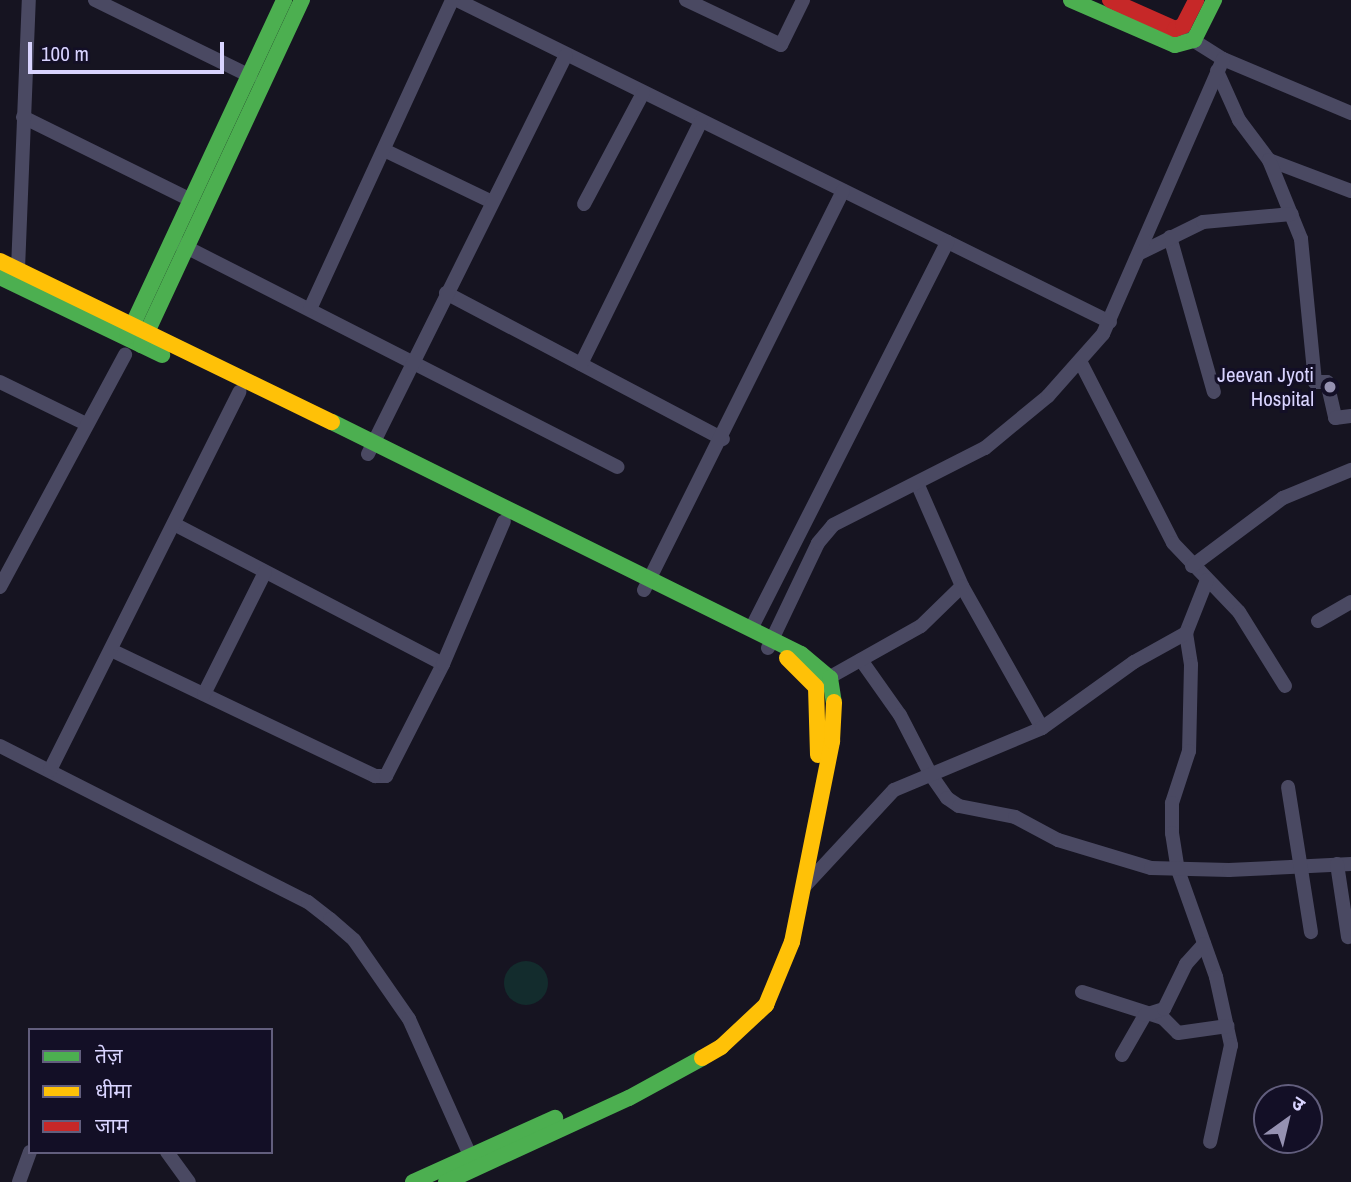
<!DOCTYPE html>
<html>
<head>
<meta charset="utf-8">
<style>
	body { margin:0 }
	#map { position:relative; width:1351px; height:1182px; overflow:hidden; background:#161421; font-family:"Archivo Narrow","Noto Sans Devanagari",sans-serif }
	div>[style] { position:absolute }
	.green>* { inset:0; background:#132c2d }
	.round { border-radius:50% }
	.street>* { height:14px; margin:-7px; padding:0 7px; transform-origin:7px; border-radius:7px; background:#4a4962 }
	.fast>* { height:16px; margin:-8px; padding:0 8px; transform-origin:8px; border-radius:8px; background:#4caf50 }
	.slow>* { height:16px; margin:-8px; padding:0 8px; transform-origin:8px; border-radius:8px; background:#ffc107 }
	.jam>* { height:16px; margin:-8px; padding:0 8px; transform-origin:8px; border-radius:8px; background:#c62828 }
	.dots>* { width:19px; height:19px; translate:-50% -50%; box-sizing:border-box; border:4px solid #130f26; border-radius:50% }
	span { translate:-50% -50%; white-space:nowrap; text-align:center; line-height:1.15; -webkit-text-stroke:6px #130f26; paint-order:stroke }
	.poi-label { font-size:21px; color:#d9d4ff }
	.right { translate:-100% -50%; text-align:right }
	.legend { position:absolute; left:28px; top:1028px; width:245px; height:126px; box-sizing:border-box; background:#130f26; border:2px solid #625e7d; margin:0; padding:9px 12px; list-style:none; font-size:21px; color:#d9d4ff }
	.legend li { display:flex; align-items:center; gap:14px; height:35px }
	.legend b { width:35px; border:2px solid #625e7d }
	.north { position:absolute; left:1253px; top:1084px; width:70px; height:70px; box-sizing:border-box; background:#130f26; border:2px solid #625e7d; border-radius:50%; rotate:34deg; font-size:19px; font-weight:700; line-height:28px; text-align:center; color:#d9d4ff }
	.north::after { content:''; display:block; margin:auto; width:24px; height:32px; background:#9591b1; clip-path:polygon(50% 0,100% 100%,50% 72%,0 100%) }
	.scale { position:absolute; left:28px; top:42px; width:196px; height:32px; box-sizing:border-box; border:4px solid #d9d4ff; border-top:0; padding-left:9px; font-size:21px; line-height:24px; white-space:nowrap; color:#d9d4ff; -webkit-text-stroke:5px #130f26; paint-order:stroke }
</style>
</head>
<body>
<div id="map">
	<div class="green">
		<i class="round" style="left:504px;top:961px;width:44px;height:44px"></i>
	</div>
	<div class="street">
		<i style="left:95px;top:0;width:173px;rotate:26.1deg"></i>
		<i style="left:457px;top:0;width:728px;rotate:26.25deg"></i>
		<i style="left:686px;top:0;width:105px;rotate:25.3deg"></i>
		<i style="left:781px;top:45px;width:50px;rotate:-63.9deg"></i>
		<i style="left:1188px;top:37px;width:41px;rotate:32.2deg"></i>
		<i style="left:1223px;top:59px;width:139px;rotate:22.9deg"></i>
		<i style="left:1217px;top:71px;width:54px;rotate:65.8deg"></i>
		<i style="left:1239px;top:120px;width:50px;rotate:53.1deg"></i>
		<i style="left:1269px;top:160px;width:88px;rotate:20.7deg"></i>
		<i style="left:23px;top:117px;width:187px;rotate:26.3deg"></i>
		<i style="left:384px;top:150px;width:120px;rotate:25.7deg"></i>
		<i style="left:1269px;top:160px;width:85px;rotate:67.9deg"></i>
		<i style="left:1301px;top:239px;width:144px;rotate:84.4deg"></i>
		<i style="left:1315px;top:382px;width:12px"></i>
		<i style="left:1327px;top:382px;width:37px;rotate:77deg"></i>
		<i style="left:1335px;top:418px;width:16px;rotate:-7deg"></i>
		<i style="left:584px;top:204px;width:126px;rotate:-62deg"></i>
		<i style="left:1170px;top:237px;width:161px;rotate:74.2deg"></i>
		<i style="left:180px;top:244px;width:491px;rotate:27deg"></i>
		<i style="left:1140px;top:253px;width:70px;rotate:-26.2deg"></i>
		<i style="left:1203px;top:222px;width:89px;rotate:-5.1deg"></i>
		<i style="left:18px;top:269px;width:269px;rotate:-87.7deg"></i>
		<i style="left:446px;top:293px;width:313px;rotate:27.8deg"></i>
		<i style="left:310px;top:309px;width:340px;rotate:-65.3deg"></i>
		<i style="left:1080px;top:361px;width:204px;rotate:62.9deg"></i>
		<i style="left:1173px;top:543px;width:95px;rotate:46.3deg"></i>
		<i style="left:1239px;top:612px;width:87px;rotate:58.1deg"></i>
		<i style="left:581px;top:364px;width:271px;rotate:-63.7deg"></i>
		<i style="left:0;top:382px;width:93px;rotate:26deg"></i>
		<i style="left:368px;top:454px;width:445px;rotate:-63.6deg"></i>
		<i style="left:917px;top:483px;width:112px;rotate:66.4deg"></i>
		<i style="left:962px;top:586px;width:163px;rotate:60.6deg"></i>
		<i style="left:174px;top:524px;width:303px;rotate:27.5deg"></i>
		<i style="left:1192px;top:566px;width:114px;rotate:-36.8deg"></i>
		<i style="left:1283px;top:498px;width:74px;rotate:-22.4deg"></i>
		<i style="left:1207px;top:580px;width:57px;rotate:111.6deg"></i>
		<i style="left:1186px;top:633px;width:32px;rotate:81deg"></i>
		<i style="left:1191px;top:665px;width:86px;rotate:91.3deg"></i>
		<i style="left:1189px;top:751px;width:55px;rotate:108.1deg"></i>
		<i style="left:1172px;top:803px;width:30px;rotate:90deg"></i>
		<i style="left:1172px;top:833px;width:37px;rotate:81deg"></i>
		<i style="left:1178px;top:870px;width:114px;rotate:70.4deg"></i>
		<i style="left:1216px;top:977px;width:70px;rotate:77.6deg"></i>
		<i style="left:1231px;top:1045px;width:99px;rotate:102.2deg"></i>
		<i style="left:0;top:587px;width:264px;rotate:-61.7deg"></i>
		<i style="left:644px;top:590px;width:446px;rotate:-63.5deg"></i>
		<i style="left:1318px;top:621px;width:38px;rotate:-30deg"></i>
		<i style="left:752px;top:627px;width:432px;rotate:-63.1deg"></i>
		<i style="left:768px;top:648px;width:116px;rotate:-64.5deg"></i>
		<i style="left:818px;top:543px;width:23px;rotate:-50deg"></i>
		<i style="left:833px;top:525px;width:170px;rotate:-26.9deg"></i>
		<i style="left:985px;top:448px;width:82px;rotate:-39.5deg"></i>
		<i style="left:1048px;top:396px;width:83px;rotate:-48.4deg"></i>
		<i style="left:1103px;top:334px;width:300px;rotate:-66.4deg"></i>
		<i style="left:111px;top:650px;width:293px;rotate:25.5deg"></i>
		<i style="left:375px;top:776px;width:11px"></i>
		<i style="left:386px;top:776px;width:126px;rotate:-63deg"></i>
		<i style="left:443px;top:664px;width:155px;rotate:-66.9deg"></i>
		<i style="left:861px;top:660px;width:67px;rotate:54.7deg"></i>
		<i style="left:900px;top:715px;width:68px;rotate:62.7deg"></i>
		<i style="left:931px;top:775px;width:28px;rotate:55deg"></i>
		<i style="left:947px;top:798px;width:14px;rotate:34deg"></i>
		<i style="left:959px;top:806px;width:57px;rotate:11.1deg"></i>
		<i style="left:1015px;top:817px;width:49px;rotate:28.1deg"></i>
		<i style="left:1058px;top:840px;width:97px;rotate:16.8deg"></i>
		<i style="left:1151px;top:868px;width:78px;rotate:1.5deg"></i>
		<i style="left:1229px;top:870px;width:122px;rotate:-2.8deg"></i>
		<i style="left:823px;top:681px;width:112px;rotate:-29.3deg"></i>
		<i style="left:921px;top:626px;width:57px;rotate:-44.3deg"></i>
		<i style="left:204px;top:694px;width:136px;rotate:-63.4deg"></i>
		<i style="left:0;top:746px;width:345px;rotate:26.9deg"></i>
		<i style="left:308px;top:902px;width:28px;rotate:38deg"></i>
		<i style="left:330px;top:919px;width:32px;rotate:41deg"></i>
		<i style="left:354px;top:940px;width:96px;rotate:55.2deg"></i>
		<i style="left:409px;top:1019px;width:159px;rotate:65.9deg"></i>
		<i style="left:50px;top:770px;width:423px;rotate:-63.4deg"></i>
		<i style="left:1288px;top:787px;width:147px;rotate:81deg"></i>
		<i style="left:1337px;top:864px;width:74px;rotate:81.4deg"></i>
		<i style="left:802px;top:889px;width:135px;rotate:-47.1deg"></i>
		<i style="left:894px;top:790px;width:160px;rotate:-22.7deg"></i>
		<i style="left:1042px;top:728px;width:113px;rotate:-35.7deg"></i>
		<i style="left:1134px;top:662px;width:60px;rotate:-29.1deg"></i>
		<i style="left:1082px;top:992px;width:85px;rotate:17.8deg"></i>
		<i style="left:1163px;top:1018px;width:21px;rotate:45deg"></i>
		<i style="left:1178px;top:1033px;width:50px;rotate:-8deg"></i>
		<i style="left:1122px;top:1055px;width:46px;rotate:-60.1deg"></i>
		<i style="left:1145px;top:1015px;width:20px;rotate:-18deg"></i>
		<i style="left:1164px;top:1009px;width:50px;rotate:-63.9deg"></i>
		<i style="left:1186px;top:964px;width:27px;rotate:-48deg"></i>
		<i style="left:167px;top:1152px;width:37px;rotate:54deg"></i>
		<i style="left:19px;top:1182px;width:32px;rotate:-70deg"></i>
	</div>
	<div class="fast">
		<i style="left:1071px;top:0;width:113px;rotate:23.4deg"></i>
		<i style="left:1175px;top:45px;width:20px;rotate:-15deg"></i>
		<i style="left:1194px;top:40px;width:45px;rotate:-63.4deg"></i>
		<i style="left:0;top:277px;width:180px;rotate:25.7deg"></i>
		<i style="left:127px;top:337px;width:372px;rotate:-65deg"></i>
		<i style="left:141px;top:345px;width:381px;rotate:-65deg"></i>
		<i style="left:332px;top:422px;width:523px;rotate:26.32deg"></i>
		<i style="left:801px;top:654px;width:38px;rotate:40deg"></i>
		<i style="left:830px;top:678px;width:24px;rotate:81deg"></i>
		<i style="left:413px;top:1182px;width:156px;rotate:-24.3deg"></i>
		<i style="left:446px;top:1182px;width:201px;rotate:-24.7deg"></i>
		<i style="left:629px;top:1098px;width:83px;rotate:-28.7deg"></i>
	</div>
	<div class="slow">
		<i style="left:0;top:261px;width:369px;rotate:25.9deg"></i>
		<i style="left:787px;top:658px;width:41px;rotate:45deg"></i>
		<i style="left:816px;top:687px;width:68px;rotate:88.3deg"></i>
		<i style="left:702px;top:1058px;width:22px;rotate:-30deg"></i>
		<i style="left:721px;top:1047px;width:62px;rotate:-43deg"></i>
		<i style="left:766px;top:1005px;width:68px;rotate:-67.6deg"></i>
		<i style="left:792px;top:942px;width:205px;rotate:-78.7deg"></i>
		<i style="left:832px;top:741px;width:39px;rotate:-87deg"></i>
	</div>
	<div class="jam">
		<i style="left:1110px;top:0;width:71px;rotate:24deg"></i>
		<i style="left:1175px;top:29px;width:9px;rotate:-21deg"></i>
		<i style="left:1183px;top:26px;width:29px;rotate:-63deg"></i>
	</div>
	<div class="dots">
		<i style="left:1330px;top:387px;background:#9591b1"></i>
	</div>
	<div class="poi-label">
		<span class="right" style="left:1314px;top:387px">Jeevan Jyoti<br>Hospital</span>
	</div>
	<ul class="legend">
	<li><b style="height:9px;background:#4caf50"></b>तेज़</li>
	<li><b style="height:9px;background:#ffc107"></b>धीमा</li>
	<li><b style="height:9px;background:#c62828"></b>जाम</li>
	</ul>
	<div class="north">उ</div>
	<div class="scale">100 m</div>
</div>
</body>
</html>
